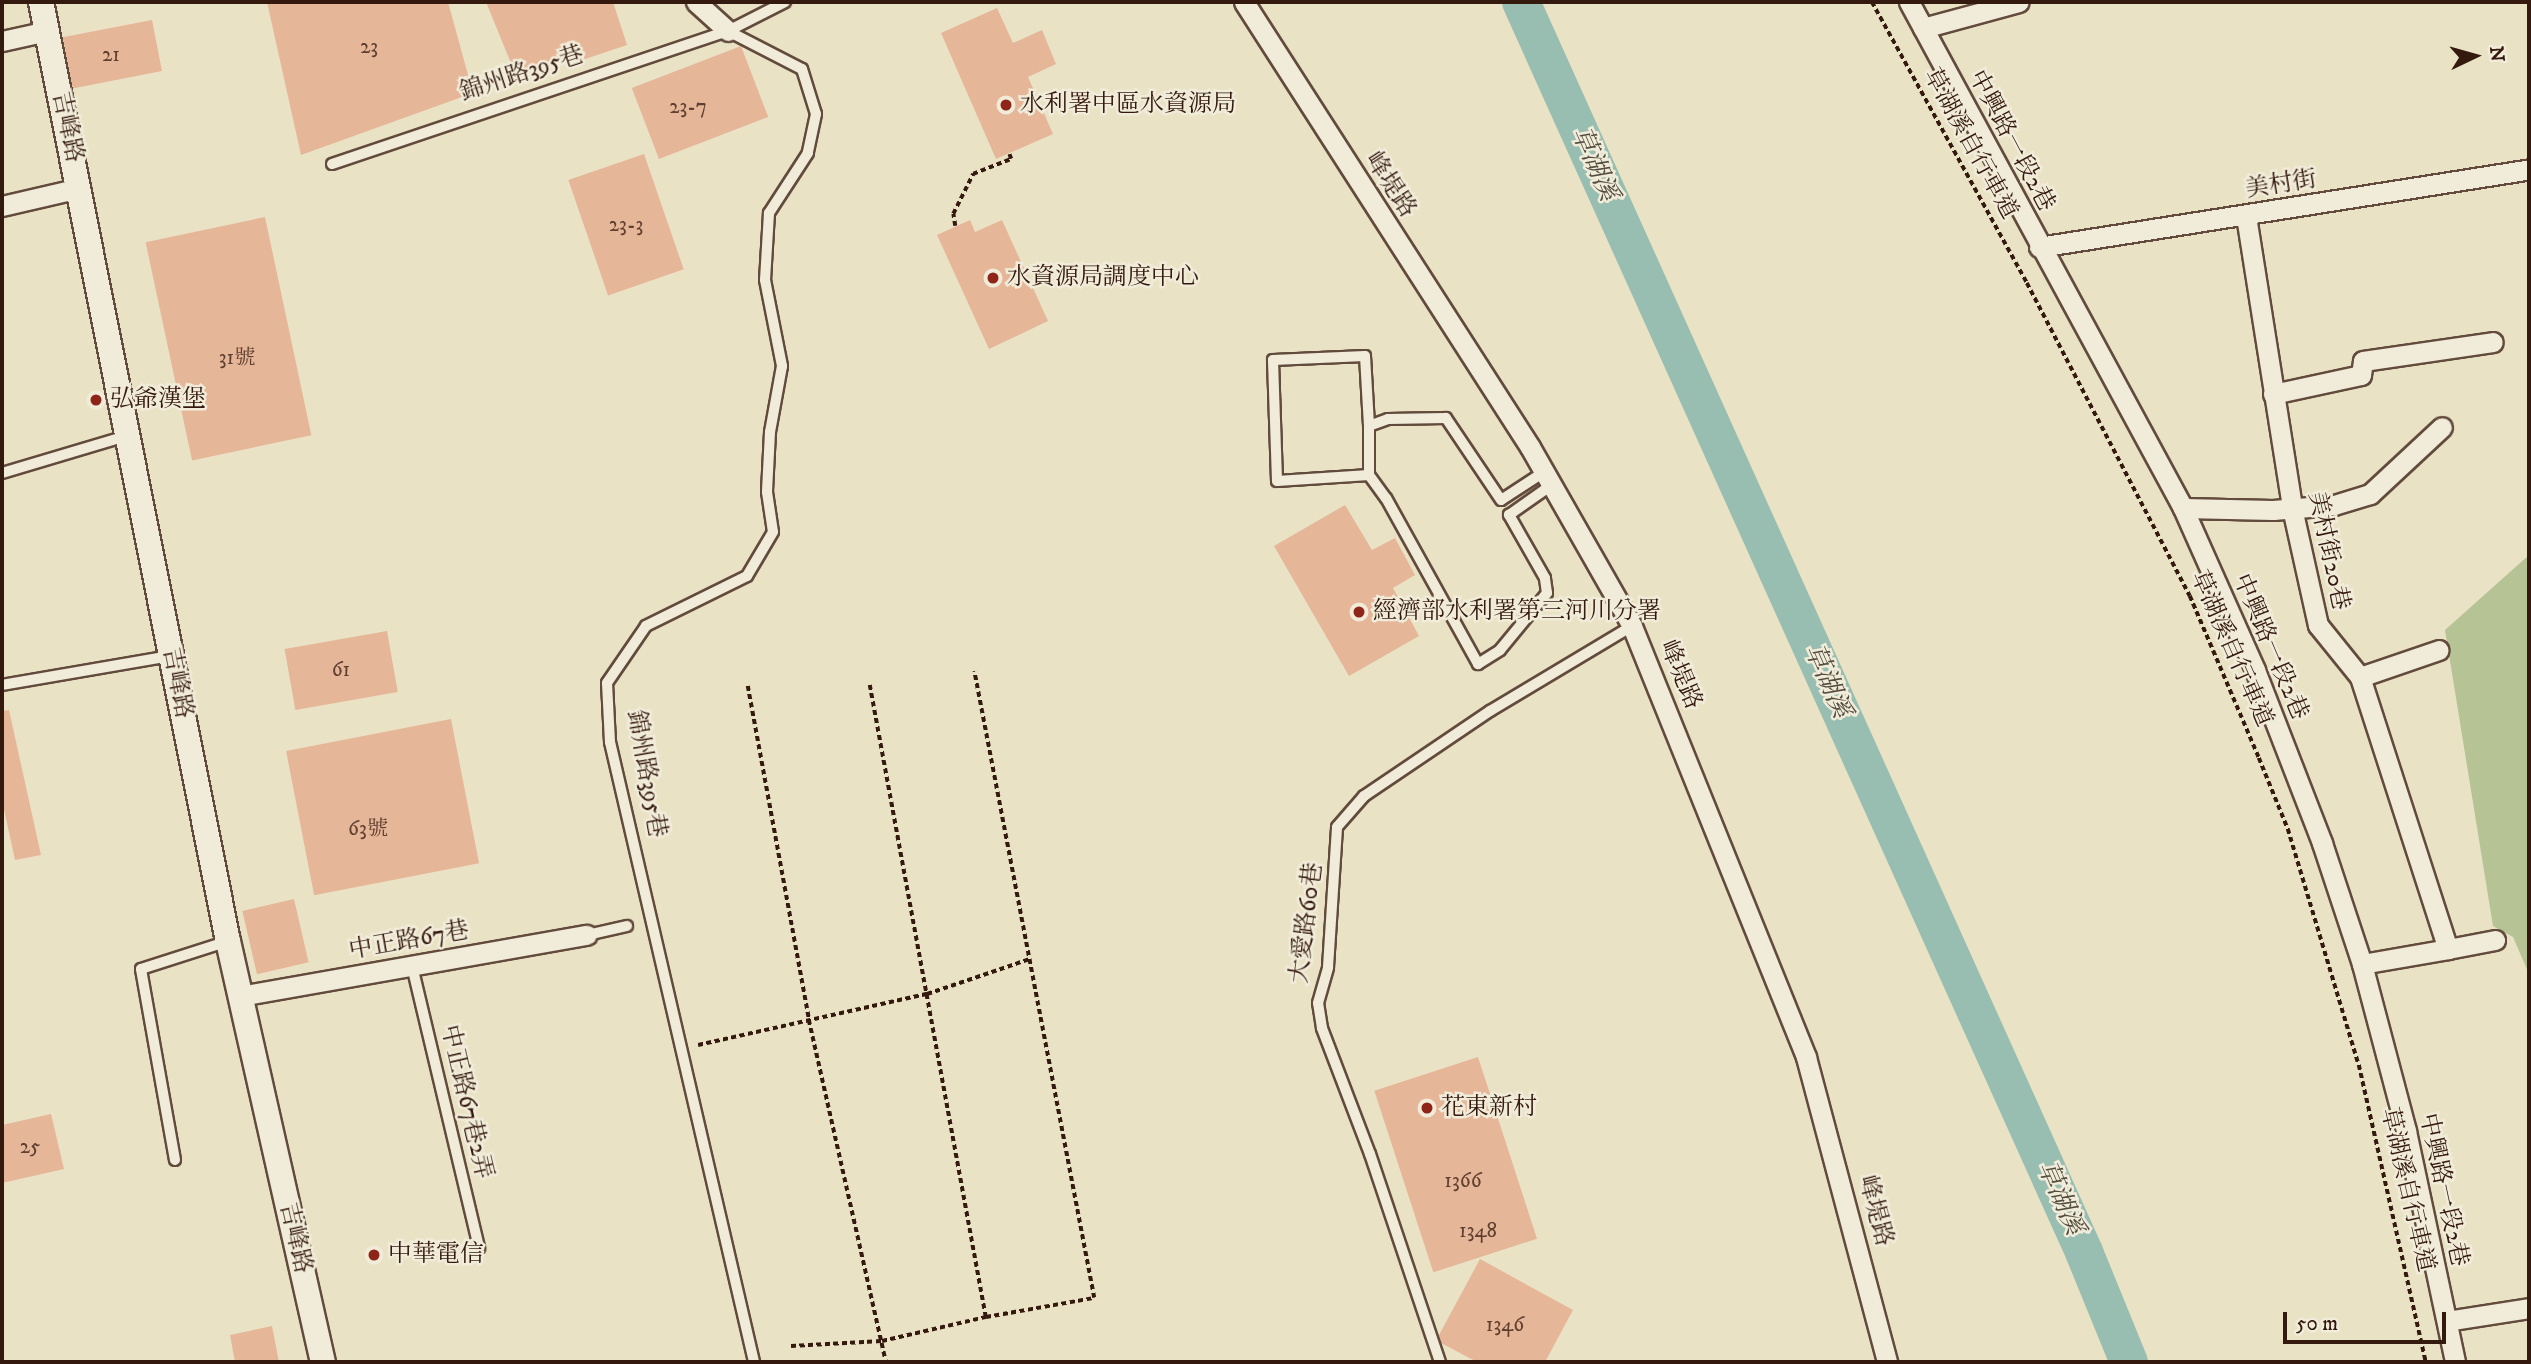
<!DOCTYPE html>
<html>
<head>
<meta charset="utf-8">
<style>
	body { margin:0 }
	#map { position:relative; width:2531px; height:1364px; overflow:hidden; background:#eae2c5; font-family:"IM FELL DW Pica","Noto Serif TC",serif }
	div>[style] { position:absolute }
	.green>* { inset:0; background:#b6c395 }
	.river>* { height:38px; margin:-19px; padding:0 19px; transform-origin:19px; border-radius:19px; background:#98beb1 }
	.building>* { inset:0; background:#e6b698; transform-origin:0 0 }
	.path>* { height:3.5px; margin-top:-1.75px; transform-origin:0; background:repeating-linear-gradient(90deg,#34190e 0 5px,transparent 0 8.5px) }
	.roads { filter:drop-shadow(2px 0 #624b3c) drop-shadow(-2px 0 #624b3c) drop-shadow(0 2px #624b3c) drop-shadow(0 -2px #624b3c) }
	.service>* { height:10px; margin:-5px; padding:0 5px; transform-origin:5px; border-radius:5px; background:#f1ecd9 }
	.minor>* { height:19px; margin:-9.5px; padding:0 9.5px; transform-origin:9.5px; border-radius:9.5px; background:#f1ecd9 }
	.tertiary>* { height:24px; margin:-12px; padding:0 12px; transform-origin:12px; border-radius:12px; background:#f1ecd9 }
	.dots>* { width:19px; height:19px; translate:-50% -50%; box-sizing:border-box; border:4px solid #f1ecd9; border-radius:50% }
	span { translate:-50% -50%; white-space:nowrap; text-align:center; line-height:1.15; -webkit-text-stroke:5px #f1ecd9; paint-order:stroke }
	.number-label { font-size:21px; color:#604030 }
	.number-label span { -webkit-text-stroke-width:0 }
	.street-label { font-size:24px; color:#34190e }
	.poi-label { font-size:24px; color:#34190e }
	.left { translate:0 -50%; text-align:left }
	.water-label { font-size:26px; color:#524b3f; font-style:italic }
	.frame { position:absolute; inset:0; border:4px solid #34190e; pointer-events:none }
	.north { position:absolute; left:2440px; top:21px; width:70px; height:70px; -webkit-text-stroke:5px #f1ecd9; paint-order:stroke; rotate:85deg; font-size:19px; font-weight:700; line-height:28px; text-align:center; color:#34190e }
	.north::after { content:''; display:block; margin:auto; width:24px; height:32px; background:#34190e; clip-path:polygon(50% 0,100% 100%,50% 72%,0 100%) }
	.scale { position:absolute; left:2283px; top:1312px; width:163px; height:32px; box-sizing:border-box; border:4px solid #34190e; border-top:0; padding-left:9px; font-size:21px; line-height:24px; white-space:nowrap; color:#34190e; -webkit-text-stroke:5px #f1ecd9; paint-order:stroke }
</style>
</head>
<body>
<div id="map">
	<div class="green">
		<i style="clip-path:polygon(2529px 555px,2529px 974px,2513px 937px,2493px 926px,2445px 630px)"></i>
	</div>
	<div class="river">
		<i style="left:1521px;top:2px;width:1371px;rotate:65.75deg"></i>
		<i style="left:2084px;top:1252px;width:119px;rotate:67.8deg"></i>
	</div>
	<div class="building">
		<i style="clip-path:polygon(267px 2px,448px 2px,473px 93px,301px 155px)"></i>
		<i style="clip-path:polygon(486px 2px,613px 2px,627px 45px,576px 62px,574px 55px,517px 78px)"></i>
		<i style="clip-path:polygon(997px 8px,1013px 43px,1042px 30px,1056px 64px,1028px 77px,1053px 134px,996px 159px,941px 33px)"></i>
		<i style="left:152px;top:20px;width:52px;height:91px;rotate:79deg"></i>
		<i style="left:741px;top:46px;width:76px;height:117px;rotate:69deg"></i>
		<i style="left:644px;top:154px;width:122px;height:80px;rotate:71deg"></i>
		<i style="left:265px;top:217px;width:223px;height:122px;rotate:78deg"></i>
		<i style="clip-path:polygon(970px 220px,975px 232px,1002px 220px,1048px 321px,989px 349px,937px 235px)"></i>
		<i style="clip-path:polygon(1345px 505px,1372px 550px,1395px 538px,1415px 575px,1393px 588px,1419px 636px,1349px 676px,1274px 546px)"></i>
		<i style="left:387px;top:631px;width:62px;height:104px;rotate:80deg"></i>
		<i style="clip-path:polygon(9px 710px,41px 855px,15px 860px,2px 800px,2px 711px)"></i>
		<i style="left:451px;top:719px;width:147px;height:168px;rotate:79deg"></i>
		<i style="left:294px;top:899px;width:65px;height:53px;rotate:77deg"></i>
		<i style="left:1478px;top:1057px;width:191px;height:109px;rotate:72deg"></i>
		<i style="clip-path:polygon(51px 1114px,64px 1169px,2px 1183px,2px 1125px)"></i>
		<i style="clip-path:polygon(1480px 1259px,1573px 1310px,1545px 1362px,1477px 1362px,1441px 1343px,1439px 1335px)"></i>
		<i style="clip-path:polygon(272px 1326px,279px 1362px,235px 1362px,230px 1335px)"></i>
	</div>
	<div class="path">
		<i style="left:1872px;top:2px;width:321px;rotate:61.1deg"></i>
		<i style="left:2027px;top:283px;width:353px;rotate:62.5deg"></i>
		<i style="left:2190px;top:596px;width:176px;rotate:66.9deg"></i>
		<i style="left:2259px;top:758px;width:77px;rotate:67.8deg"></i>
		<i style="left:2288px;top:829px;width:246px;rotate:73.3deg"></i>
		<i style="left:2359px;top:1065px;width:304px;rotate:77.3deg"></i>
		<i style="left:955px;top:226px;width:12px;rotate:-99deg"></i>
		<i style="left:953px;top:214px;width:45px;rotate:-63.4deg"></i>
		<i style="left:973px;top:174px;width:41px;rotate:-21.5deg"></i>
		<i style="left:1011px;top:159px;width:5px;rotate:-112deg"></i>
		<i style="left:870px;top:685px;width:643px;rotate:79.6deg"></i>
		<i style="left:986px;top:1317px;width:110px;rotate:-10deg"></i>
		<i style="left:1094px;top:1298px;width:638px;rotate:-100.83deg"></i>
		<i style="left:748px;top:686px;width:340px;rotate:79.6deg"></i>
		<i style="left:809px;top:1020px;width:351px;rotate:77.3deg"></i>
		<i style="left:698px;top:1045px;width:235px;rotate:-12.6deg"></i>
		<i style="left:927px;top:994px;width:109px;rotate:-18.8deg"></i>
		<i style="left:791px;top:1346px;width:91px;rotate:-3.1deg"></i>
		<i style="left:882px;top:1341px;width:107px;rotate:-13deg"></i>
	</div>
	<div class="roads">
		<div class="service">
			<i style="left:728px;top:31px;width:64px;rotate:-27deg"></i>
			<i style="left:332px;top:164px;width:418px;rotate:-18.6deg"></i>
			<i style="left:728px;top:31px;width:83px;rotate:27.2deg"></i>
			<i style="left:802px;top:69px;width:47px;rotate:72.7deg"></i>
			<i style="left:816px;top:114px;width:40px;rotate:102deg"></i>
			<i style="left:808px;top:153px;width:72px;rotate:123deg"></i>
			<i style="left:769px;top:213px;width:67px;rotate:93.4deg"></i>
			<i style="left:765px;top:280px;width:88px;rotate:78.8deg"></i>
			<i style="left:782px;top:366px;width:67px;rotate:100.3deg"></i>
			<i style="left:770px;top:432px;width:60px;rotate:92.9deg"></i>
			<i style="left:767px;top:492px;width:40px;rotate:81.5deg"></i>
			<i style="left:773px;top:532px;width:51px;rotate:120.6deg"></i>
			<i style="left:747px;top:576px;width:113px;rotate:153.7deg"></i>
			<i style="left:646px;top:626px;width:69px;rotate:124.4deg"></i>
			<i style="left:607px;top:683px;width:59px;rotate:87.1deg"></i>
			<i style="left:610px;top:742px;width:637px;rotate:76.92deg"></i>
			<i style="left:1544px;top:472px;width:51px;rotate:146.9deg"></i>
			<i style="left:1501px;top:500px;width:99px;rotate:-123.9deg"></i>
			<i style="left:1446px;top:418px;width:58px;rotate:179deg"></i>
			<i style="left:1388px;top:419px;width:20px;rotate:160deg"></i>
			<i style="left:1369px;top:426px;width:49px;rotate:90deg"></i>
			<i style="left:1369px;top:475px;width:29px;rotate:54deg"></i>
			<i style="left:1386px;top:498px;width:190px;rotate:61deg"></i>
			<i style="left:1478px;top:664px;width:26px;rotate:-32deg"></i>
			<i style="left:1500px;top:650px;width:74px;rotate:-50.5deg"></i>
			<i style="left:1547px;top:593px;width:15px;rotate:-98deg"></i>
			<i style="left:1545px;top:578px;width:73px;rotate:-119.7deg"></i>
			<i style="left:1509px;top:515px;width:54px;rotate:-35.2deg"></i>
			<i style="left:2px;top:473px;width:129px;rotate:-16.6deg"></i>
			<i style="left:1369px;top:475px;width:92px;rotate:176.3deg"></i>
			<i style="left:1277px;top:481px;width:121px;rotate:-91.9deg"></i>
			<i style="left:1273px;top:360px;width:92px;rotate:-2.5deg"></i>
			<i style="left:1365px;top:356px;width:70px;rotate:86.7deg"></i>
			<i style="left:2px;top:685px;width:170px;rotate:-9.8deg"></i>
			<i style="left:587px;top:935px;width:41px;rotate:-12.7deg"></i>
			<i style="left:412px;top:966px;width:290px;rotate:76.6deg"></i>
			<i style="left:175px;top:1160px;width:194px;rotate:-100.1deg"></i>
			<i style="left:141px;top:969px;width:91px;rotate:-17.8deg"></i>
			<i style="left:1440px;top:1362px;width:219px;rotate:-108.6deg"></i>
			<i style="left:1370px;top:1154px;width:135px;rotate:-110.9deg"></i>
			<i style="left:1322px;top:1028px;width:25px;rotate:-99deg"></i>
			<i style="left:1318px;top:1003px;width:37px;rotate:-74deg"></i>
			<i style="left:1328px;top:967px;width:140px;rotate:-86.3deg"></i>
			<i style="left:1337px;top:827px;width:41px;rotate:-48.9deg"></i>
			<i style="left:1364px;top:796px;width:152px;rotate:-34deg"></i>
			<i style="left:1490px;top:711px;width:165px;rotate:-30.9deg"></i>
		</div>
		<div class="minor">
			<i style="left:696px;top:2px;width:43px;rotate:42.2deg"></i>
			<i style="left:1244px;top:2px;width:529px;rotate:57.27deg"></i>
			<i style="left:1530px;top:447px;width:206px;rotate:60.3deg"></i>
			<i style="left:1632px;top:626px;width:465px;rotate:68deg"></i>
			<i style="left:1806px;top:1057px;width:316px;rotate:75.1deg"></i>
			<i style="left:1909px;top:2px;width:575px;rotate:61.56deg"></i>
			<i style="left:2183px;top:508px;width:177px;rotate:66deg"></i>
			<i style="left:2255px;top:670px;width:186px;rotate:68.8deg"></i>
			<i style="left:2322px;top:843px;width:127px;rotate:71.7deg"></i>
			<i style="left:2362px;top:964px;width:173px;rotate:75.2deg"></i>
			<i style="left:2406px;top:1131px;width:236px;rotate:78deg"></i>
			<i style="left:1923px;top:28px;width:99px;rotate:-15.2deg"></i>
			<i style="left:2px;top:41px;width:46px;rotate:-12.5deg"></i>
			<i style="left:2px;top:206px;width:80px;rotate:-13deg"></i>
			<i style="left:2246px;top:216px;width:296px;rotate:81deg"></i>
			<i style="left:2292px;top:508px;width:120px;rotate:77.5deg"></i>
			<i style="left:2318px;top:625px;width:67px;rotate:51.1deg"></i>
			<i style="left:2360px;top:677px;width:286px;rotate:72.1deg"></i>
			<i style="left:2448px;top:949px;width:48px;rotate:-10.8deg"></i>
			<i style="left:2039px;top:247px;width:496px;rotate:-9deg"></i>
			<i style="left:2273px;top:394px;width:90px;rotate:-12.2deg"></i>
			<i style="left:2361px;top:375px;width:14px;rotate:-82deg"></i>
			<i style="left:2363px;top:361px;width:131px;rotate:-8.3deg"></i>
			<i style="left:2183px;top:508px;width:90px;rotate:1.3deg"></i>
			<i style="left:2273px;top:510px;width:61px;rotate:-4.7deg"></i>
			<i style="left:2334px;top:505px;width:38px;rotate:-17deg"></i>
			<i style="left:2370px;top:494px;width:98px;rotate:-42.9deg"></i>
			<i style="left:2360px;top:677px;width:83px;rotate:-18.9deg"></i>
			<i style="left:2362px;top:964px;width:87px;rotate:-9.9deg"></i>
			<i style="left:240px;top:996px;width:352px;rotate:-10deg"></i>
			<i style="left:2447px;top:1321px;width:83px;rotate:-9deg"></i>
		</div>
		<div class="tertiary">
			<i style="left:41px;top:2px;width:957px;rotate:78.74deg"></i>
			<i style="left:228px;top:941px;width:432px;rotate:77.3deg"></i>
		</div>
	</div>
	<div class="dots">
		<i style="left:1006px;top:105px;background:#8f2418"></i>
		<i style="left:993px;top:278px;background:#8f2418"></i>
		<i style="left:96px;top:400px;background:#8f2418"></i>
		<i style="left:1359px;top:612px;background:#8f2418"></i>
		<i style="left:1427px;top:1108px;background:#8f2418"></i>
		<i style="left:374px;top:1255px;background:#8f2418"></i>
	</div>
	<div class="number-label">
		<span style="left:369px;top:47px">23</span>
		<span style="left:111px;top:55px">21</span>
		<span style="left:688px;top:107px">23-7</span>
		<span style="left:626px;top:225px">23-3</span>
		<span style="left:237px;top:358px">31號</span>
		<span style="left:341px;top:670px">61</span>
		<span style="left:368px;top:829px">63號</span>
		<span style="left:30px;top:1147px">25</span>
		<span style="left:1463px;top:1181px">1366</span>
		<span style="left:1478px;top:1231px">1348</span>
		<span style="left:1505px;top:1325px">1346</span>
	</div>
	<div class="street-label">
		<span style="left:522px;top:74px;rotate:-18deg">錦州路395巷</span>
		<span style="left:67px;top:127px;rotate:78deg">吉峰路</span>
		<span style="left:2011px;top:141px;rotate:62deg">中興路一段2巷</span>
		<span style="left:1970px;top:144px;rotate:61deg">草湖溪自行車道</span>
		<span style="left:1390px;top:185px;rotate:57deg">峰堤路</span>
		<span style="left:2281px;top:185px;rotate:-9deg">美村街</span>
		<span style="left:2328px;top:551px;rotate:78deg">美村街20巷</span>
		<span style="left:2270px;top:647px;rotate:67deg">中興路一段2巷</span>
		<span style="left:2231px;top:649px;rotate:66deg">草湖溪自行車道</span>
		<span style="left:1680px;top:675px;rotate:67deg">峰堤路</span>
		<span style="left:177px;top:683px;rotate:79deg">吉峰路</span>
		<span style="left:646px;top:774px;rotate:80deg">錦州路395巷</span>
		<span style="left:1307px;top:923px;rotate:-83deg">大愛路60巷</span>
		<span style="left:409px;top:941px;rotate:-10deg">中正路67巷</span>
		<span style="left:466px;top:1102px;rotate:77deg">中正路67巷2弄</span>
		<span style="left:2407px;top:1190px;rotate:77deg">草湖溪自行車道</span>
		<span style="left:2443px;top:1190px;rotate:78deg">中興路一段2巷</span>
		<span style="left:1875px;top:1211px;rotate:75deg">峰堤路</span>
		<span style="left:295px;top:1238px;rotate:77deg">吉峰路</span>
	</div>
	<div class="poi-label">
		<span class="left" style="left:1020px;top:105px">水利署中區水資源局</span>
		<span class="left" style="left:1007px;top:278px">水資源局調度中心</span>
		<span class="left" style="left:110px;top:400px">弘爺漢堡</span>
		<span class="left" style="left:1373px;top:612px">經濟部水利署第三河川分署</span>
		<span class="left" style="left:1441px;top:1108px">花東新村</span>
		<span class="left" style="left:388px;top:1255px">中華電信</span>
	</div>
	<div class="water-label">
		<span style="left:1594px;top:164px;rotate:66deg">草湖溪</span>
		<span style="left:1827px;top:681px;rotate:66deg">草湖溪</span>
		<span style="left:2060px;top:1198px;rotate:66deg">草湖溪</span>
	</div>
	<div class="frame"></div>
	<div class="north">N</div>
	<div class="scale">50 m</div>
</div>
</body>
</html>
